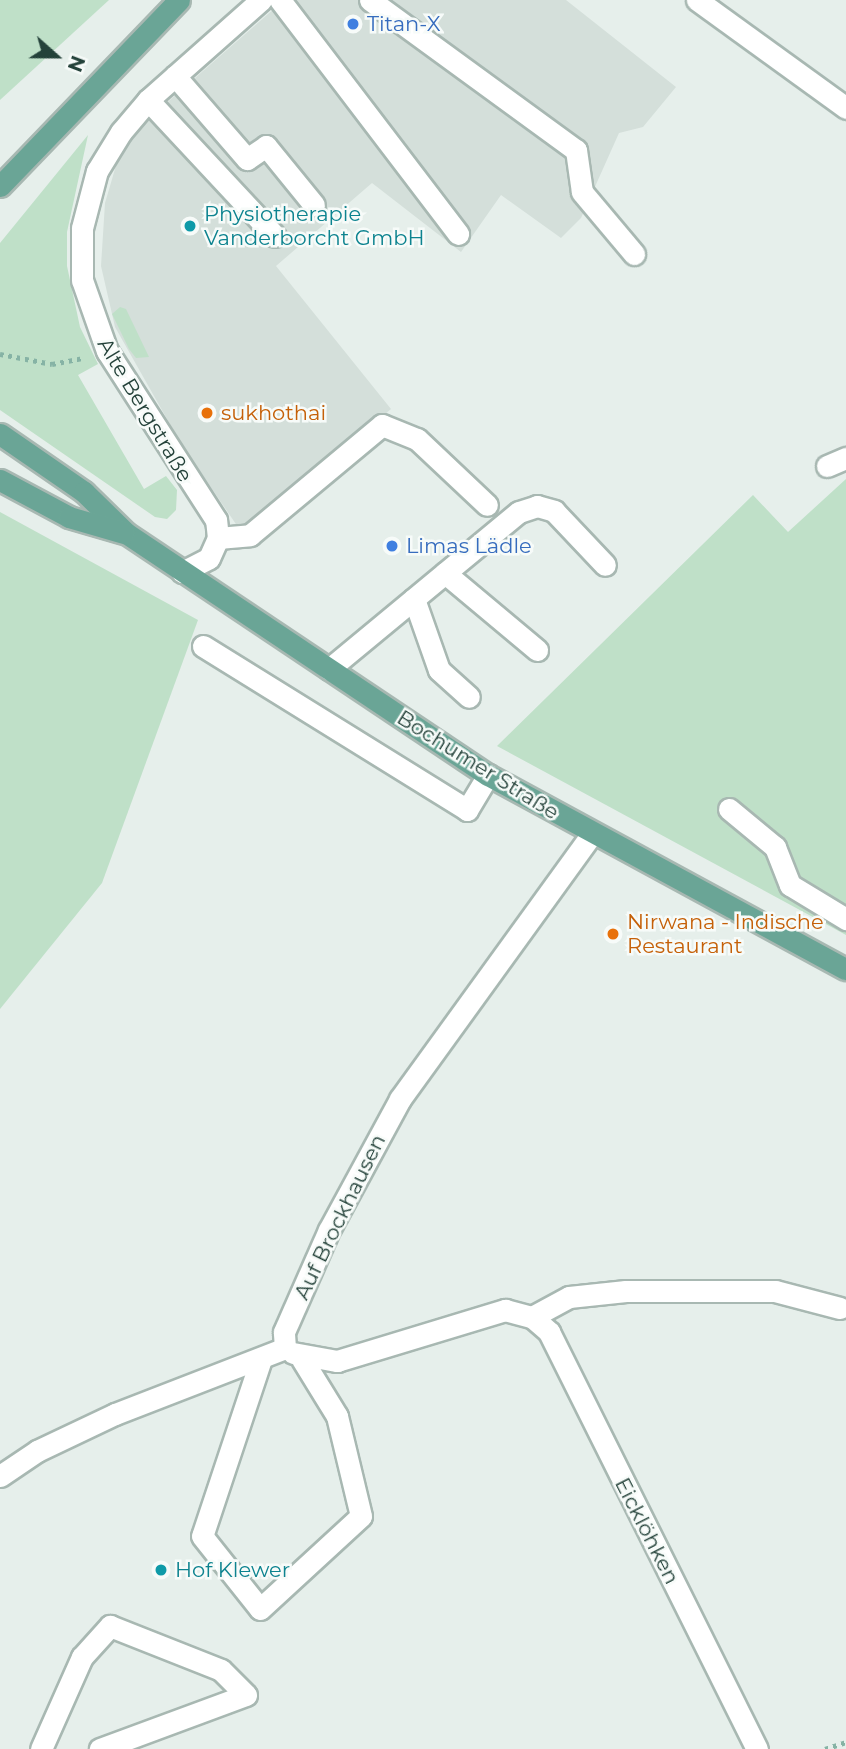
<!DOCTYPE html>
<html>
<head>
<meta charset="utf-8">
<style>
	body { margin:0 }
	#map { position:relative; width:846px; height:1749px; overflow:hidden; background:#e6efeb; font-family:Montserrat,sans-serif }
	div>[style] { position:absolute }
	.built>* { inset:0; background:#d4dfda }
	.green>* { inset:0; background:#bfe0c8 }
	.path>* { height:4.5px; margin-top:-2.25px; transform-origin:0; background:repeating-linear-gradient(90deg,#86b3a5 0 3.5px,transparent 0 8.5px) }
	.roads { filter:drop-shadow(2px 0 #a8b8b2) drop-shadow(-2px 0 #a8b8b2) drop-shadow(0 2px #a8b8b2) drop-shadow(0 -2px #a8b8b2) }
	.minor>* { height:21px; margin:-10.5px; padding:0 10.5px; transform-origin:10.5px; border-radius:10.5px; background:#fff }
	.major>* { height:21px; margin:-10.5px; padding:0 10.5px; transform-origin:10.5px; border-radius:10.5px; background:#6aa596 }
	.dots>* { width:19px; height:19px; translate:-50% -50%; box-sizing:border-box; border:4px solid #f7fbf9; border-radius:50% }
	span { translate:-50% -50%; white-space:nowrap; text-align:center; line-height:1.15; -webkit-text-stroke:5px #f7fbf9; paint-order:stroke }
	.shop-label { font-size:21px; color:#366cbe }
	.left { translate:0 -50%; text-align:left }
	.culture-label { font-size:21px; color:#0d838f }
	.street-label { font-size:21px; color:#24423a }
	.food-label { font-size:21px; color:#c56008 }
	.north { position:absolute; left:21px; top:21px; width:70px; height:70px; -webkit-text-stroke:5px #f7fbf9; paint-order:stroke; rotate:111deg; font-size:19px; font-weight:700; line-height:28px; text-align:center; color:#24423a }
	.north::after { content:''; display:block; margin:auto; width:24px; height:32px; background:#24423a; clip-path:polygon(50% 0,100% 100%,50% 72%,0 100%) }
</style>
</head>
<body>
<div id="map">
	<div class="built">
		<i style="clip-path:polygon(284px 0,566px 0,676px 87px,643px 127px,619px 133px,581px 218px,561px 238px,501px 195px,461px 252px,372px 183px,276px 266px,391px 409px,242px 533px,180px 442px,115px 327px,101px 266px,105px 203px,120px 152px,147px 120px)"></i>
	</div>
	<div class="green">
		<i style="clip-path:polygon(0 0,109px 0,0 100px)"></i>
		<i style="clip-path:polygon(88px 135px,67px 232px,67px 266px,80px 327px,98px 364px,78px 375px,144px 489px,166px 476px,177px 490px,176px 510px,167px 519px,155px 517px,0 410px,0 243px)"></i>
		<i style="clip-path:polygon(120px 307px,126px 309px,149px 357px,136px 358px,129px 349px,112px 314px)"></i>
		<i style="clip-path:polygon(846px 479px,846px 935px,497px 746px,753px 495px,788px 532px)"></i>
		<i style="clip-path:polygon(0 512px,198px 620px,102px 883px,0 1009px)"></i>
	</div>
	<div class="path">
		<i style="left:0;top:354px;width:53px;rotate:10.9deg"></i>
		<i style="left:52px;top:364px;width:31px;rotate:-11deg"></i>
		<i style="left:825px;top:1749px;width:22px;rotate:-18deg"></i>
	</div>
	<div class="roads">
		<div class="minor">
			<i style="left:280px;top:0;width:294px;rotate:52.7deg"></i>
			<i style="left:370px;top:0;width:255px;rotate:36.1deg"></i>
			<i style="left:576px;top:150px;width:42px;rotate:81.9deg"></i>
			<i style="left:582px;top:192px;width:81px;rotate:50deg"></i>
			<i style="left:697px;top:0;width:184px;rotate:35.9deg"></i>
			<i style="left:175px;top:76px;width:110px;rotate:49.1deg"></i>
			<i style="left:247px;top:159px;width:23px;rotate:-34deg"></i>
			<i style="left:266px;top:146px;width:76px;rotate:50.9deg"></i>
			<i style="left:148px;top:100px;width:186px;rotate:47deg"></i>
			<i style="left:827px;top:466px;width:21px;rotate:-23deg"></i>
			<i style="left:218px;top:538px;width:32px;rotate:-5deg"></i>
			<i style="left:250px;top:535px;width:172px;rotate:-39.8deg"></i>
			<i style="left:382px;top:425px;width:38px;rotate:22deg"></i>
			<i style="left:417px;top:439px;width:96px;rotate:43.3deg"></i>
			<i style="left:182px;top:572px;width:30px;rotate:-27deg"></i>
			<i style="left:209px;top:558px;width:22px;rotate:-66deg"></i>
			<i style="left:218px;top:538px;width:18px;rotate:-96deg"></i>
			<i style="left:216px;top:520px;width:201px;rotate:-122.8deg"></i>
			<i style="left:107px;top:351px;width:75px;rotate:-109.4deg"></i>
			<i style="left:82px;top:280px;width:52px;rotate:-90deg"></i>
			<i style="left:82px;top:228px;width:59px;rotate:-75.3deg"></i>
			<i style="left:97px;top:171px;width:46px;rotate:-58.4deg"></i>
			<i style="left:121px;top:132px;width:42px;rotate:-49.8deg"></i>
			<i style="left:148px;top:100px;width:151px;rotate:-41.5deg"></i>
			<i style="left:445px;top:573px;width:120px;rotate:39.9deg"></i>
			<i style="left:414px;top:599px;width:75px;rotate:70.6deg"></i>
			<i style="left:439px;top:670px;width:40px;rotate:42deg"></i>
			<i style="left:203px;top:646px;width:311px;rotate:31.8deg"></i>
			<i style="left:467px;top:810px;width:41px;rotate:-59deg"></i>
			<i style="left:329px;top:669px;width:246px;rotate:-39.6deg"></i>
			<i style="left:519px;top:512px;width:19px;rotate:-18deg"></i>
			<i style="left:537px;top:506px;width:18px;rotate:16deg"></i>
			<i style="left:554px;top:511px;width:74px;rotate:46.6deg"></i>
			<i style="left:729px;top:809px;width:60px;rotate:39.6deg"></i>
			<i style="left:775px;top:847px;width:41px;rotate:68.5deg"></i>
			<i style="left:790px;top:885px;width:66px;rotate:31.3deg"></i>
			<i style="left:532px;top:1317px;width:23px;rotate:41deg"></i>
			<i style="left:549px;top:1332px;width:466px;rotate:63.5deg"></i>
			<i style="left:293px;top:1353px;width:45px;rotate:10.3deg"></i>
			<i style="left:337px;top:1361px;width:176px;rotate:-16.9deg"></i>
			<i style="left:505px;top:1310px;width:28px;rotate:15deg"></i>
			<i style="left:532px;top:1317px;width:42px;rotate:-28.4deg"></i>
			<i style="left:569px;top:1297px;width:57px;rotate:-6deg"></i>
			<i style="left:626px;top:1291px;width:149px"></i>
			<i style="left:775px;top:1291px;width:67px;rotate:14.7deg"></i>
			<i style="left:260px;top:1362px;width:183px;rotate:108.4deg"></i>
			<i style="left:202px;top:1536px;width:93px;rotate:51.5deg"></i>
			<i style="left:260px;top:1609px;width:137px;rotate:-42.6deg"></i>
			<i style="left:361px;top:1516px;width:103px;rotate:-103.5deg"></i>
			<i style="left:337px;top:1416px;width:67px;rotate:-121.6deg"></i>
			<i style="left:0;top:1476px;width:45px;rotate:-34deg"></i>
			<i style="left:37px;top:1451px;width:86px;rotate:-25.4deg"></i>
			<i style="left:115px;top:1414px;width:182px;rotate:-21.2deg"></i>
			<i style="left:285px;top:1348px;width:16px;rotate:-94deg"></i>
			<i style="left:284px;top:1332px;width:111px;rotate:-66.2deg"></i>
			<i style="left:329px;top:1230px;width:149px;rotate:-61.5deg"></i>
			<i style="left:400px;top:1099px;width:326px;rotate:-54.1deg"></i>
			<i style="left:41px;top:1749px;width:101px;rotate:-66deg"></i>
			<i style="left:82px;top:1657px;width:42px;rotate:-47.9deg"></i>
			<i style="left:110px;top:1626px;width:119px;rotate:21.6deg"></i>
			<i style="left:221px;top:1670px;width:35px;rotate:45deg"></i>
			<i style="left:246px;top:1695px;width:156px;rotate:159.7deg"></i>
		</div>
		<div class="major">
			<i style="left:0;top:186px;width:258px;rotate:-46.1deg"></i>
			<i style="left:0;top:434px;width:102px;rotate:34.6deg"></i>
			<i style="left:84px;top:492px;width:59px;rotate:44.3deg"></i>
			<i style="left:126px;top:533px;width:435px;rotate:33.8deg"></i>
			<i style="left:488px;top:775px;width:407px;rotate:28.5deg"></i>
			<i style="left:0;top:480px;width:78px;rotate:28.2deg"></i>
			<i style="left:69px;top:517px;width:57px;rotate:16.2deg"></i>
		</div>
	</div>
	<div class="dots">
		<i style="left:353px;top:24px;background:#3f7fe0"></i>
		<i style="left:190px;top:226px;background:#0f9aa8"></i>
		<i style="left:207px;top:413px;background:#e8710a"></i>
		<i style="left:392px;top:546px;background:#3f7fe0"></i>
		<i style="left:613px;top:934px;background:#e8710a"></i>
		<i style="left:161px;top:1570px;background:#0f9aa8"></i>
	</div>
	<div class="shop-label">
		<span class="left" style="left:367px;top:24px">Titan-X</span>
		<span class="left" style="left:406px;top:546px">Limas Lädle</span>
	</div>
	<div class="culture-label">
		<span class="left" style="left:204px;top:226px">Physiotherapie<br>Vanderborcht GmbH</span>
		<span class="left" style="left:175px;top:1570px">Hof Klewer</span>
	</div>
	<div class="street-label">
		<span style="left:145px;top:410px;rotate:59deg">Alte Bergstraße</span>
		<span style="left:478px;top:765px;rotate:32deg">Bochumer Straße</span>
		<span style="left:340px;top:1217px;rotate:-64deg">Auf Brockhausen</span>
		<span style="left:647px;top:1531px;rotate:63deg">Eicklöhken</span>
	</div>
	<div class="food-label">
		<span class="left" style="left:221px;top:413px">sukhothai</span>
		<span class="left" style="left:627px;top:934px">Nirwana - Indische<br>Restaurant</span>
	</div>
	<div class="north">N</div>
</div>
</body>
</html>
